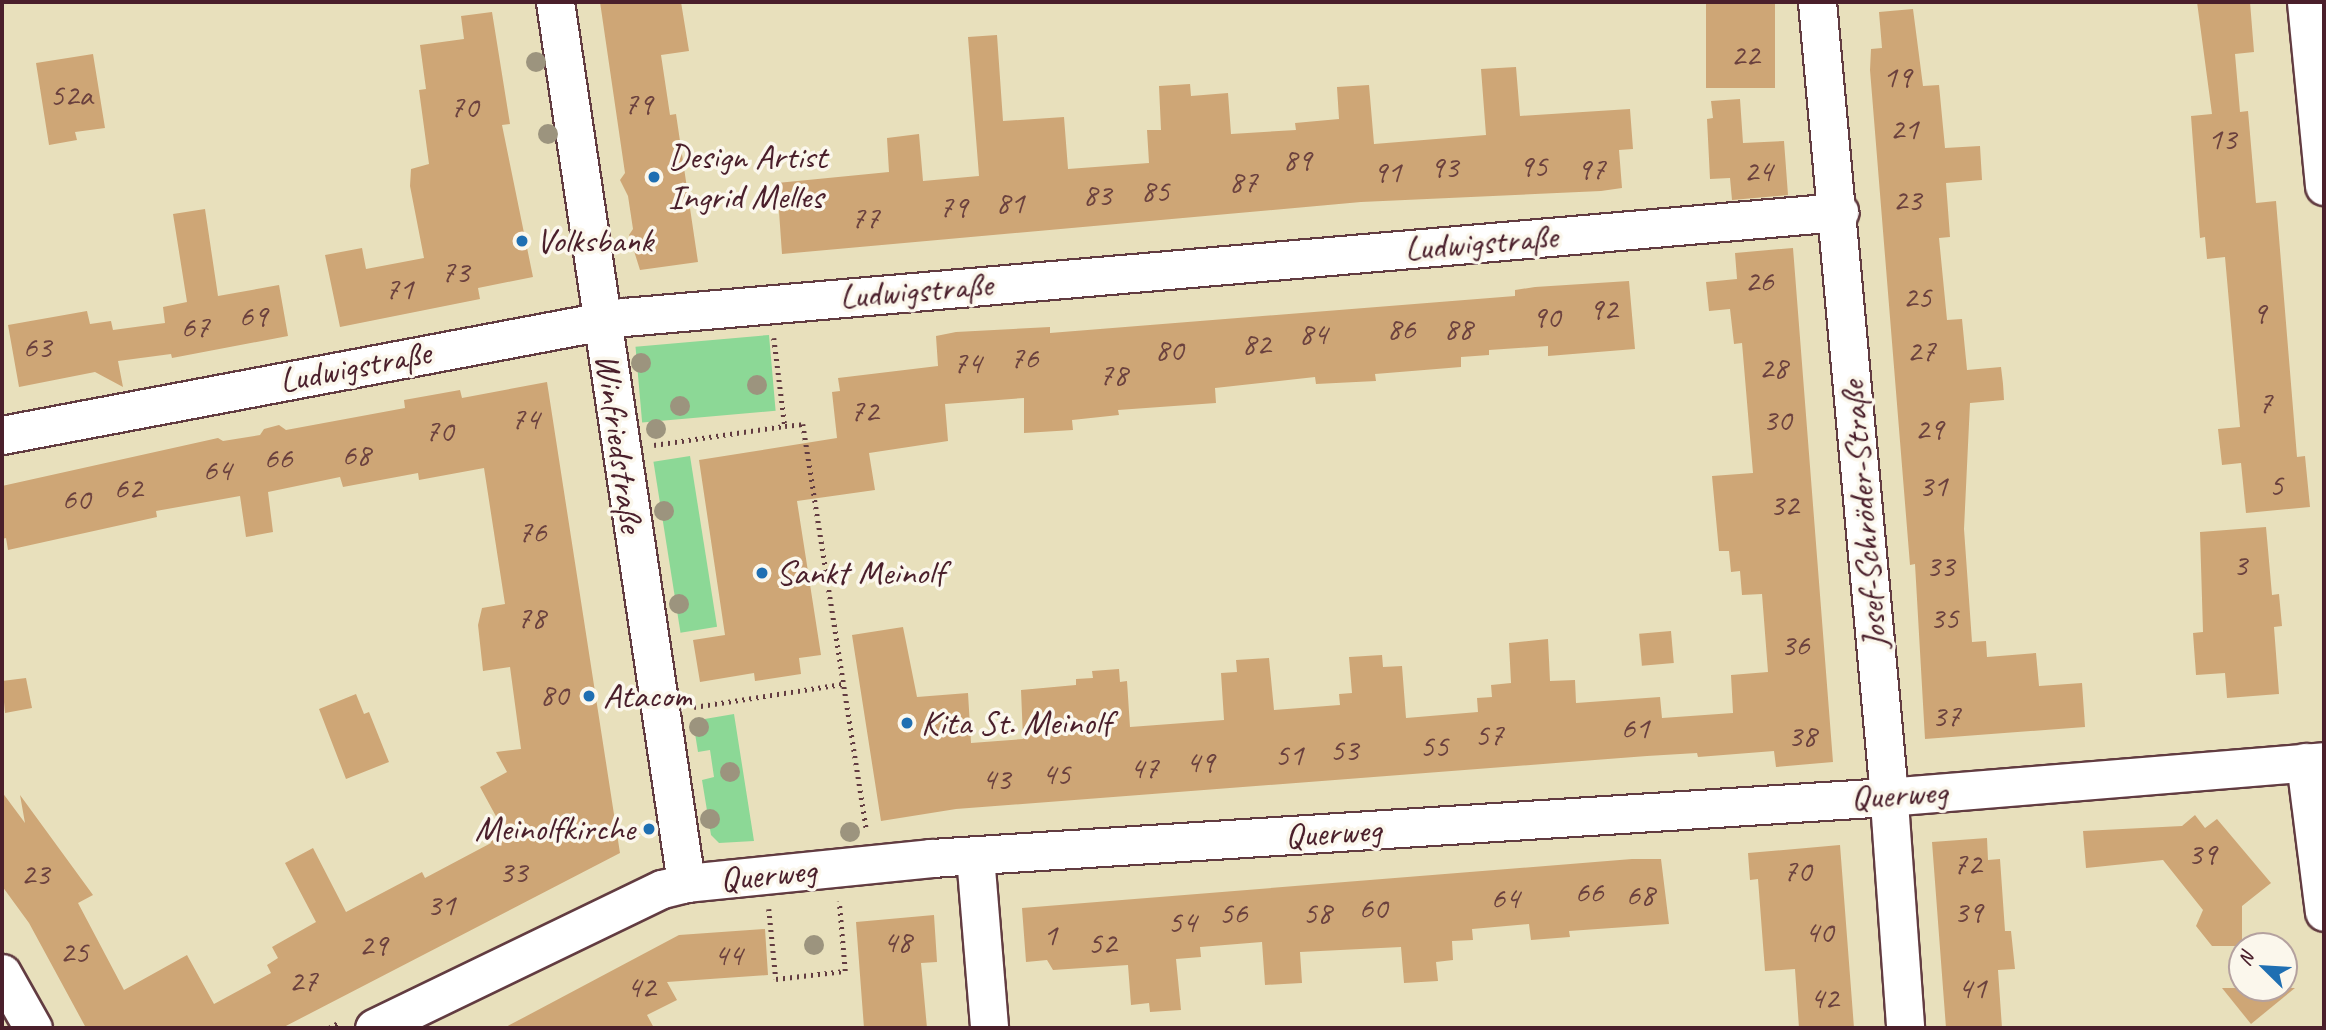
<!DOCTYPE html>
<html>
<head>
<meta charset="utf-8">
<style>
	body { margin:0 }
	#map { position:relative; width:2326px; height:1030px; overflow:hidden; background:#e8e0bc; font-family:Caveat,sans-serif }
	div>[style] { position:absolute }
	.green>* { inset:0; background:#8cd896; transform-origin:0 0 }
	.building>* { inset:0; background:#cea676; transform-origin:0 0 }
	.path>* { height:4.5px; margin-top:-2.25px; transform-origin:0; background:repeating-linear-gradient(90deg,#623c41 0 2px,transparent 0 7px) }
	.roads { filter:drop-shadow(2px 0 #623c41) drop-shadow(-2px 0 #623c41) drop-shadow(0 2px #623c41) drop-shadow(0 -2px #623c41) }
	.street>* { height:37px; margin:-18.5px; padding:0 18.5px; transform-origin:18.5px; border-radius:18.5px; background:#fff }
	.trees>* { width:20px; height:20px; margin:-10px; border-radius:50%; background:#9c947e }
	.dots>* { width:19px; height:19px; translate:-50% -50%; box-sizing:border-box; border:4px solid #fbf7ec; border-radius:50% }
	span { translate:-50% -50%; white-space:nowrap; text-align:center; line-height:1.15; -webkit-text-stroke:7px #fbf7ec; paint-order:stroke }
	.number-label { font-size:32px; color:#6b413e }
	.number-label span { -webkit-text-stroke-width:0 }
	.poi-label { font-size:35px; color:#4a1f2b }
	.left { translate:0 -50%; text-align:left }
	.right { translate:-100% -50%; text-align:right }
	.street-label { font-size:35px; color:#4a1f2b }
	.frame { position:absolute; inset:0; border:4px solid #4a1f2b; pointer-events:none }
	.north { position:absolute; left:2228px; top:932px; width:70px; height:70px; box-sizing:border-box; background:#fbf7ec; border:2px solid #b4a19f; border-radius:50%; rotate:294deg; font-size:19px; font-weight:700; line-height:28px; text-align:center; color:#4a1f2b }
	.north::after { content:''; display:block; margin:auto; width:24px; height:32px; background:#1f6fb2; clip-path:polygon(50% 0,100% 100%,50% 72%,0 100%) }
</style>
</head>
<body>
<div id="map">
	<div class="green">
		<i style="left:769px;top:335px;width:76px;height:134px;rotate:85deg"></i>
		<i style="left:690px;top:456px;width:173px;height:37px;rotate:81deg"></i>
		<i style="clip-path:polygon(734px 714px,754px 841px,719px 843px,711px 835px,702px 780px,714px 777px,710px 750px,698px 752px,693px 721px)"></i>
	</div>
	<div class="building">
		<i style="clip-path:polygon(600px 2px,681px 2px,689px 51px,661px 55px,670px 115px,676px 114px,698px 262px,640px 270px,629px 235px,633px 229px,628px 196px,620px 180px,625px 173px)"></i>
		<i style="left:1706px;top:2px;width:69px;height:86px"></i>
		<i style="clip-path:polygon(2197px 2px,2250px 2px,2254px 52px,2235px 54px,2240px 112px,2248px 111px,2256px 203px,2276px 201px,2297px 457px,2305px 456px,2310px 507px,2246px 513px,2241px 463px,2222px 465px,2218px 429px,2240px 427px,2225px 257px,2207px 259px,2205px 237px,2200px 238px,2191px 116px,2212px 114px)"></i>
		<i style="clip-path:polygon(1913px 9px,1923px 86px,1939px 85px,1945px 148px,1980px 146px,1982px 180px,1946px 183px,1950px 237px,1939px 238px,1947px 320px,1962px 319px,1967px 370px,2001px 367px,2003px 384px,2004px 400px,1970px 403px,1964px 529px,1972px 642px,1986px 641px,1987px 657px,2036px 653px,2039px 686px,2082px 683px,2085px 727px,1925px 739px,1915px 564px,1910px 565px,1870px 70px,1871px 49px,1882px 48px,1879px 12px)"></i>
		<i style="clip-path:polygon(492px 12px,510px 124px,502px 125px,533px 277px,478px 288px,480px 299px,340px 327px,325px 255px,362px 248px,366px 269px,424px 258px,410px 186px,411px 169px,429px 164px,419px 90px,426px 89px,420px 45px,464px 39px,461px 16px)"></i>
		<i style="clip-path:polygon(997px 35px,1003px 121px,1064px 117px,1068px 169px,1149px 163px,1147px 130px,1161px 130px,1159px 86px,1190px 84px,1191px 96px,1228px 93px,1231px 134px,1296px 130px,1295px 123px,1339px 119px,1337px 87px,1369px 85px,1374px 144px,1486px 135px,1481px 69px,1516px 67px,1520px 116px,1630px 109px,1633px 149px,1619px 150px,1622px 188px,1601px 191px,1361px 202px,782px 254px,777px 183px,889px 172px,887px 138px,919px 134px,923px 181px,979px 176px,968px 37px)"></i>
		<i style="clip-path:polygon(93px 54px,105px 128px,75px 132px,77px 140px,49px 145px,36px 63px)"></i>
		<i style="clip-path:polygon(1740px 99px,1743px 143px,1784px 141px,1788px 195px,1732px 200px,1730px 178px,1710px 179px,1707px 119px,1713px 118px,1711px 101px)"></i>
		<i style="clip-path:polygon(205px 209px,218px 296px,279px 285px,288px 336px,172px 358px,171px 354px,118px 361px,123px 387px,95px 372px,19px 387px,8px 325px,87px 311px,90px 324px,111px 321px,113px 330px,165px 323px,163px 307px,187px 302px,173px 214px)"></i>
		<i style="clip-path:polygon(1793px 248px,1833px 762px,1776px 767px,1774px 751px,1698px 757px,1697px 753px,1647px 756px,956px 809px,881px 821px,852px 635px,903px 627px,917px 697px,968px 693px,971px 743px,1023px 739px,1021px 690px,1076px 685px,1076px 679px,1093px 678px,1092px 671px,1119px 669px,1120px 682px,1127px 681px,1130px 727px,1224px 720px,1221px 673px,1237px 672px,1236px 660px,1269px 658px,1274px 710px,1340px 705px,1339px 694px,1352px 693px,1349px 657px,1382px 655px,1383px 667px,1402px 666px,1406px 718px,1478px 712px,1477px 698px,1492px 697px,1491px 685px,1511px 683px,1509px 643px,1548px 639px,1550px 681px,1575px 680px,1576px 703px,1660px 697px,1662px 718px,1733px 713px,1731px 675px,1768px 672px,1762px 594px,1742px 595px,1740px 571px,1731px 572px,1729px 551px,1719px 551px,1712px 476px,1753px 473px,1742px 343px,1734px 344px,1730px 309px,1709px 311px,1706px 282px,1737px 279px,1735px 253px)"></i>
		<i style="clip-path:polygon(1629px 281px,1635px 349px,1548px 356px,1548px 346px,1489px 350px,1489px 355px,1461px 357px,1461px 367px,1375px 374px,1376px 381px,1316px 384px,1315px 377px,1215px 388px,1216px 403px,1118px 410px,1119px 415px,1072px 420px,1073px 430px,1024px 433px,1024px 398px,945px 404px,948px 441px,869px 453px,875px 490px,797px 501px,821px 655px,799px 658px,801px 674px,755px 681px,754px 673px,700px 682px,693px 640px,725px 635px,699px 460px,837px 438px,832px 392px,840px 391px,838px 378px,938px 366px,936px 336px,956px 332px,1050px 327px,1050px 333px,1515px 296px,1515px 290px,1535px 287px)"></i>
		<i style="clip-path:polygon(547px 382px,620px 853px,282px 1028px,86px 1028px,29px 923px,2px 886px,2px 792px,25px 823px,20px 795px,93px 895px,78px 903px,124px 990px,187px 955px,214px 1004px,271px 973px,267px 965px,278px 958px,272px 947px,316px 922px,285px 863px,313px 848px,346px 912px,422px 872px,425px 878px,491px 843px,489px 839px,504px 831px,480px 787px,507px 772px,496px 752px,521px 749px,510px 667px,483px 671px,478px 625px,482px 608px,505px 604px,484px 468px,419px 480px,418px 473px,343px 487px,340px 477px,268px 492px,273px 532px,246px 537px,240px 496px,156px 511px,157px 517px,8px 550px,6px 538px,2px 539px,2px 486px,218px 438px,223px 441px,260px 435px,264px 429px,279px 425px,286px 430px,405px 408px,404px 400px,460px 390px,462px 398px)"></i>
		<i style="clip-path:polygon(2266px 527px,2272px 595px,2279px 594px,2282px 626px,2274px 627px,2279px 694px,2227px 698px,2225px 673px,2196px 675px,2193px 633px,2203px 632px,2200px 532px)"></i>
		<i style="left:1671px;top:631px;width:32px;height:32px;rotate:85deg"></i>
		<i style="clip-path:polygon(26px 678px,32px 708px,5px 713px,2px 681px)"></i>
		<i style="clip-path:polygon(356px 694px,364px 714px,369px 712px,389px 762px,346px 779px,319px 709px)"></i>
		<i style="clip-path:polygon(2195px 815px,2205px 828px,2217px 819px,2271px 883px,2242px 906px,2242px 946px,2212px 946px,2196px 926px,2203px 910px,2163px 860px,2086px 868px,2083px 831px,2182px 826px)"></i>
		<i style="clip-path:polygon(1987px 838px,1988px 860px,2000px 859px,2005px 931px,2011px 931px,2015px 969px,1998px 970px,2002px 1028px,1946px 1028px,1932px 842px)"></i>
		<i style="clip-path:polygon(1840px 845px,1854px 1028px,1799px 1028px,1795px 969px,1765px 971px,1758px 879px,1750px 880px,1748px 853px)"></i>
		<i style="clip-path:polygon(1632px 859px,1661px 859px,1669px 924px,1569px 931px,1570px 937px,1531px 940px,1529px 924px,1472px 929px,1473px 940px,1452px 941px,1453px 960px,1436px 962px,1438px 981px,1404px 983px,1401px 947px,1300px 952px,1302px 983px,1265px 985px,1262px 942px,1200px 947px,1201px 957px,1176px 959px,1181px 1010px,1150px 1012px,1149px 1003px,1131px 1005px,1128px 965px,1053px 970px,1047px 960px,1026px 962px,1022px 908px)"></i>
		<i style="clip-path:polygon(934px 915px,937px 962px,921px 963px,927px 1028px,864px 1028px,856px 922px)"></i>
		<i style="clip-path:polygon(765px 929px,768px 975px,667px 982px,677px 1000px,647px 1015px,654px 1028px,504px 1028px,679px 935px)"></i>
		<i style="clip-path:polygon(2222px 988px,2295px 988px,2251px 1024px)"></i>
	</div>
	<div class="path">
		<i style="left:774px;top:338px;width:89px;rotate:82.9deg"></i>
		<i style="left:785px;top:426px;width:18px;rotate:-6deg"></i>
		<i style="left:803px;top:424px;width:409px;rotate:81.1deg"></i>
		<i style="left:654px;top:445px;width:132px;rotate:-8.3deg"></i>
		<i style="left:694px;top:707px;width:150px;rotate:-8.8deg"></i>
		<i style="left:769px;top:909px;width:70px;rotate:84.3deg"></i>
		<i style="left:776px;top:979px;width:69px;rotate:-6.6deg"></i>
		<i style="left:845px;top:971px;width:70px;rotate:-94.9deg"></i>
		<i style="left:329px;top:1028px;width:13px;rotate:-29deg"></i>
	</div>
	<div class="roads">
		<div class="street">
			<i style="left:555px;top:2px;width:891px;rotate:81.54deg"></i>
			<i style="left:1817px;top:2px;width:775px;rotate:84.82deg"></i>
			<i style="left:1887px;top:774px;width:255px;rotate:85.9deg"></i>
			<i style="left:2306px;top:2px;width:185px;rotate:84.4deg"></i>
			<i style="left:2px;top:435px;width:633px;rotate:-10.74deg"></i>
			<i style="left:624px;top:317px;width:1220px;rotate:-4.94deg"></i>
			<i style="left:2305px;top:762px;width:151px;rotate:82.8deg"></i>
			<i style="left:975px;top:856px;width:173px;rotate:85.3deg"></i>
			<i style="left:2px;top:973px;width:63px;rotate:60.6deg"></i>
			<i style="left:374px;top:1028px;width:320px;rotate:-25.8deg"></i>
			<i style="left:662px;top:889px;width:25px;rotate:-14deg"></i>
			<i style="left:686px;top:883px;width:246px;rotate:-5.8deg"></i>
			<i style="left:931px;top:858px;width:958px;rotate:-3.65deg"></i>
			<i style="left:1887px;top:797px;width:438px;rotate:-4.7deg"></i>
		</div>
	</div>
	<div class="trees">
		<i style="left:536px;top:62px"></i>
		<i style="left:548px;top:134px"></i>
		<i style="left:641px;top:363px"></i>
		<i style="left:757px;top:385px"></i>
		<i style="left:680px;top:406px"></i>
		<i style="left:656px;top:429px"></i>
		<i style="left:664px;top:511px"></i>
		<i style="left:679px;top:604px"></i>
		<i style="left:699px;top:727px"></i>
		<i style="left:730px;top:772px"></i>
		<i style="left:710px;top:819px"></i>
		<i style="left:850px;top:832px"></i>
		<i style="left:814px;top:945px"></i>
	</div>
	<div class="dots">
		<i style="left:654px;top:177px;background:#1f6fb2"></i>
		<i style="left:522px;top:241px;background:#1f6fb2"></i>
		<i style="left:762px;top:573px;background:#1f6fb2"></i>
		<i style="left:589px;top:696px;background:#1f6fb2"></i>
		<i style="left:907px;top:723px;background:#1f6fb2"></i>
		<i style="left:649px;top:829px;background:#1f6fb2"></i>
	</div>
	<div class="number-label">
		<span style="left:1745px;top:55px">22</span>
		<span style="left:1897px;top:77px">19</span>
		<span style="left:71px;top:95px">52a</span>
		<span style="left:638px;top:104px">79</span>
		<span style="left:464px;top:107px">70</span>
		<span style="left:1904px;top:129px">21</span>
		<span style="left:2222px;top:139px">13</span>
		<span style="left:1297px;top:160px">89</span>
		<span style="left:1533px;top:166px">95</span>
		<span style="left:1444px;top:167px">93</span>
		<span style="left:1591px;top:169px">97</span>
		<span style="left:1758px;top:171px">24</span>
		<span style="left:1387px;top:172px">91</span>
		<span style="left:1243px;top:182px">87</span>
		<span style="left:1155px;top:191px">85</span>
		<span style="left:1097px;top:195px">83</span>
		<span style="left:1907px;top:200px">23</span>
		<span style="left:1010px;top:203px">81</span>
		<span style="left:953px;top:207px">79</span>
		<span style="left:865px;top:218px">77</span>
		<span style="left:455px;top:272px">73</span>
		<span style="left:1759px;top:281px">26</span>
		<span style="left:399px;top:289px">71</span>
		<span style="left:1917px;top:297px">25</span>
		<span style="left:1603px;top:309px">92</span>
		<span style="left:2259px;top:313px">9</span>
		<span style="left:253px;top:316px">69</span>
		<span style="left:1546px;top:317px">90</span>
		<span style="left:195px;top:327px">67</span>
		<span style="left:1401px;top:329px">86</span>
		<span style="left:1458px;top:329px">88</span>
		<span style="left:1313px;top:334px">84</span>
		<span style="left:1256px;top:344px">82</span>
		<span style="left:37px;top:347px">63</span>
		<span style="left:1169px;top:350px">80</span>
		<span style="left:1921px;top:351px">27</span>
		<span style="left:1024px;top:358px">76</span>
		<span style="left:967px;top:363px">74</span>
		<span style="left:1773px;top:368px">28</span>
		<span style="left:1113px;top:375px">78</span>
		<span style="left:2265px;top:403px">7</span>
		<span style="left:864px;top:411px">72</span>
		<span style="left:525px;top:419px">74</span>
		<span style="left:1777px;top:420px">30</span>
		<span style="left:1929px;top:429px">29</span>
		<span style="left:439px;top:431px">70</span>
		<span style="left:356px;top:455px">68</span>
		<span style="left:278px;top:458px">66</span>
		<span style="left:217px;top:470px">64</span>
		<span style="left:2276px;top:485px">5</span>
		<span style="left:1933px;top:486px">31</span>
		<span style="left:128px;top:488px">62</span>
		<span style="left:76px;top:499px">60</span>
		<span style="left:1784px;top:505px">32</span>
		<span style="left:532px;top:532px">76</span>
		<span style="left:2240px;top:565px">3</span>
		<span style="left:1940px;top:566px">33</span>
		<span style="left:531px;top:618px">78</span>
		<span style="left:1944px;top:618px">35</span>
		<span style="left:1795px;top:645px">36</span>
		<span style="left:554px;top:695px">80</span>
		<span style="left:1946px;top:716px">37</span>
		<span style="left:1635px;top:728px">61</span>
		<span style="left:1489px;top:735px">57</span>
		<span style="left:1802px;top:736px">38</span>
		<span style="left:1434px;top:746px">55</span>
		<span style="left:1344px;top:750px">53</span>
		<span style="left:1289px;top:755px">51</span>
		<span style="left:1200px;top:762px">49</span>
		<span style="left:1144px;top:768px">47</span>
		<span style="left:1056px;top:774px">45</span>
		<span style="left:996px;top:779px">43</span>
		<span style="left:2202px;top:854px">39</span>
		<span style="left:1967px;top:864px">72</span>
		<span style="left:1797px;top:871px">70</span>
		<span style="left:513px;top:872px">33</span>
		<span style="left:35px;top:874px">23</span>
		<span style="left:1589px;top:892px">66</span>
		<span style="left:1640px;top:895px">68</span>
		<span style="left:1505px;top:898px">64</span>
		<span style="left:441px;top:905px">31</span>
		<span style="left:1373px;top:908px">60</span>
		<span style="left:1968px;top:912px">39</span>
		<span style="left:1233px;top:913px">56</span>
		<span style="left:1317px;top:913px">58</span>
		<span style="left:1182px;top:922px">54</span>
		<span style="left:1819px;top:932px">40</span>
		<span style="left:1050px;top:935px">1</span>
		<span style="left:897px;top:942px">48</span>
		<span style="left:1102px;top:943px">52</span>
		<span style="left:373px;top:945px">29</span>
		<span style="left:74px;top:952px">25</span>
		<span style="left:728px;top:955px">44</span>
		<span style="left:303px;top:981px">27</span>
		<span style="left:641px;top:987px">42</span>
		<span style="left:1972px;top:988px">41</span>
		<span style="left:1824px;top:998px">42</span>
	</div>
	<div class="poi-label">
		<span class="left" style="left:668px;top:177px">Design Artist<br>Ingrid Melles</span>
		<span class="left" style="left:536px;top:241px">Volksbank</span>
		<span class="left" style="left:776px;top:573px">Sankt Meinolf</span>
		<span class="left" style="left:603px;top:696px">Atacom</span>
		<span class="left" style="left:921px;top:723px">Kita St. Meinolf</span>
		<span class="right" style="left:635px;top:829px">Meinolfkirche</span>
	</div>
	<div class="street-label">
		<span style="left:1481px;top:243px;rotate:-5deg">Ludwigstraße</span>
		<span style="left:916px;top:291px;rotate:-5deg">Ludwigstraße</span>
		<span style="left:355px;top:367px;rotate:-11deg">Ludwigstraße</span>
		<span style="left:619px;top:443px;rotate:82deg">Winfriedstraße</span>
		<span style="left:1864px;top:515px;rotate:-95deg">Josef-Schröder-Straße</span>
		<span style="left:1899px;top:795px;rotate:-4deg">Querweg</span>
		<span style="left:1333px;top:833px;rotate:-4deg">Querweg</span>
		<span style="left:768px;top:875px;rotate:-6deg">Querweg</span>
	</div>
	<div class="frame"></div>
	<div class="north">N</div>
</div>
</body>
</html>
